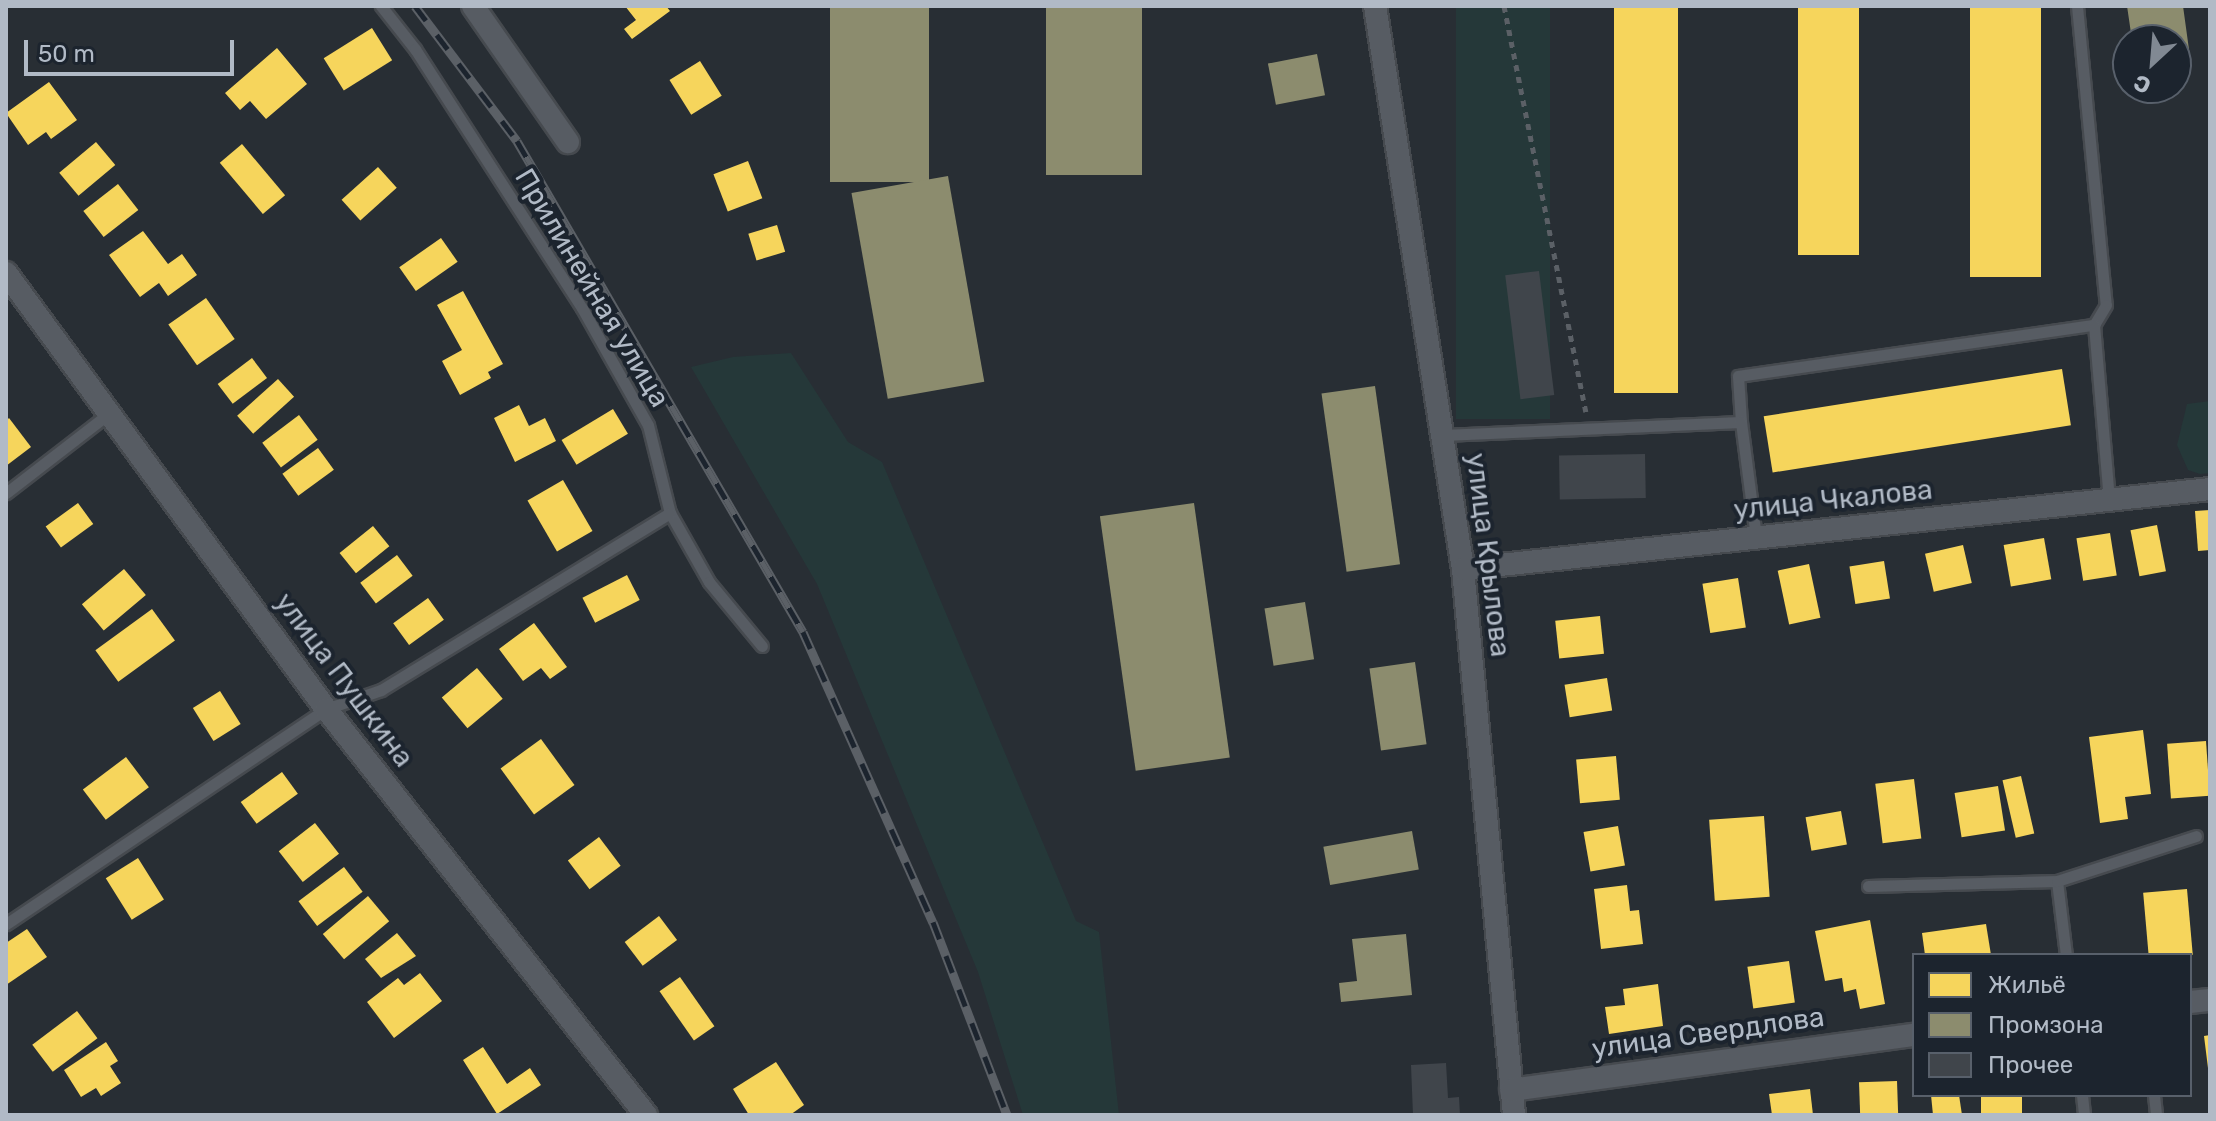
<!DOCTYPE html>
<html>
<head>
<meta charset="utf-8">
<style>
	body { margin:0 }
	#map { position:relative; width:2216px; height:1121px; overflow:hidden; background:#282e34; font-family:Rubik,sans-serif }
	div>[style] { position:absolute }
	.green>* { inset:0; background:#253839; transform-origin:0 0 }
	.homes>* { inset:0; background:#f6d55c; transform-origin:0 0 }
	.industry>* { inset:0; background:#8c8c6e; transform-origin:0 0 }
	.building>* { inset:0; background:#40454b; transform-origin:0 0 }
	.path>* { height:5px; margin-top:-2.5px; transform-origin:0; background:repeating-linear-gradient(90deg,#5b6066 0 6px,transparent 0 12px) }
	.roads { filter:drop-shadow(2px 0 #464a4f) drop-shadow(-2px 0 #464a4f) drop-shadow(0 2px #464a4f) drop-shadow(0 -2px #464a4f) }
	.lane>* { height:11px; margin:-5.5px; padding:0 5.5px; transform-origin:5.5px; border-radius:5.5px; background:#575c63 }
	.street>* { height:22px; margin:-11px; padding:0 11px; transform-origin:11px; border-radius:11px; background:#575c63 }
	.rail>* { height:9px; margin-top:-4.5px; transform-origin:0; background:repeating-linear-gradient(90deg,#1c242e 0 18px,#5b6066 0 36px); box-sizing:border-box; border-block:2px solid #5b6066 }
	span { translate:-50% -50%; white-space:nowrap; text-align:center; line-height:1.15; -webkit-text-stroke:8px #1c242e; paint-order:stroke }
	.street-label { font-size:28px; color:#b1bac6 }
	.frame { position:absolute; inset:0; border:8px solid #b1bac6; pointer-events:none }
	.legend { position:absolute; left:1912px; top:953px; width:280px; height:144px; box-sizing:border-box; background:#1c242e; border:2px solid #58606b; margin:0; padding:10px 14px; list-style:none; font-size:24px; color:#b1bac6 }
	.legend li { display:flex; align-items:center; gap:16px; height:40px }
	.legend b { width:40px; border:2px solid #58606b }
	.north { position:absolute; left:2112px; top:24px; width:80px; height:80px; box-sizing:border-box; background:#1c242e; border:2px solid #58606b; border-radius:50%; rotate:206deg; font-size:22px; font-weight:700; line-height:32px; text-align:center; color:#b1bac6 }
	.north::after { content:''; display:block; margin:auto; width:28px; height:36px; background:#818993; clip-path:polygon(50% 0,100% 100%,50% 72%,0 100%) }
	.scale { position:absolute; left:24px; top:40px; width:210px; height:36px; box-sizing:border-box; border:4px solid #b1bac6; border-top:0; padding-left:10px; font-size:24px; line-height:28px; white-space:nowrap; color:#b1bac6; -webkit-text-stroke:6px #1c242e; paint-order:stroke }
</style>
</head>
<body>
<div id="map">
	<div class="green">
		<i style="left:1456px;top:6px;width:94px;height:413px"></i>
		<i style="clip-path:polygon(791px 353px,848px 442px,882px 462px,1076px 921px,1099px 932px,1119px 1115px,1023px 1115px,978px 972px,817px 584px,691px 367px,733px 357px)"></i>
		<i style="clip-path:polygon(2210px 401px,2210px 473px,2200px 474px,2188px 470px,2177px 445px,2187px 404px)"></i>
	</div>
	<div class="homes">
		<i style="clip-path:polygon(625px 6px,666px 6px,670px 11px,632px 39px,624px 29px,636px 20px)"></i>
		<i style="left:1614px;top:6px;width:64px;height:387px"></i>
		<i style="left:1798px;top:6px;width:61px;height:249px"></i>
		<i style="left:1970px;top:6px;width:71px;height:271px"></i>
		<i style="left:372px;top:28px;width:38px;height:57px;rotate:58deg"></i>
		<i style="clip-path:polygon(277px 48px,307px 84px,266px 119px,250px 101px,240px 110px,225px 93px)"></i>
		<i style="left:700px;top:61px;width:41px;height:36px;rotate:58deg"></i>
		<i style="clip-path:polygon(49px 82px,77px 120px,51px 139px,46px 132px,28px 145px,6px 113px)"></i>
		<i style="left:96px;top:142px;width:30px;height:48px;rotate:50deg"></i>
		<i style="left:242px;top:144px;width:67px;height:29px;rotate:50deg"></i>
		<i style="left:748px;top:161px;width:40px;height:37px;rotate:69deg"></i>
		<i style="left:378px;top:167px;width:28px;height:49px;rotate:48deg"></i>
		<i style="left:118px;top:184px;width:33px;height:44px;rotate:52deg"></i>
		<i style="left:777px;top:225px;width:28px;height:30px;rotate:73deg"></i>
		<i style="clip-path:polygon(143px 231px,168px 264px,182px 254px,197px 275px,168px 296px,159px 283px,140px 297px,109px 255px)"></i>
		<i style="left:441px;top:238px;width:29px;height:51px;rotate:55deg"></i>
		<i style="clip-path:polygon(463px 291px,503px 364px,488px 372px,491px 378px,460px 395px,442px 361px,462px 350px,437px 305px)"></i>
		<i style="left:206px;top:298px;width:50px;height:46px;rotate:55deg"></i>
		<i style="left:252px;top:358px;width:25px;height:43px;rotate:53deg"></i>
		<i style="left:2062px;top:369px;width:57px;height:302px;rotate:81deg"></i>
		<i style="left:278px;top:379px;width:24px;height:55px;rotate:48deg"></i>
		<i style="clip-path:polygon(519px 405px,529px 426px,545px 418px,556px 441px,515px 462px,494px 418px)"></i>
		<i style="left:613px;top:409px;width:29px;height:60px;rotate:59deg"></i>
		<i style="left:299px;top:415px;width:31px;height:46px;rotate:53deg"></i>
		<i style="clip-path:polygon(9px 418px,31px 447px,6px 466px,6px 421px)"></i>
		<i style="left:318px;top:448px;width:27px;height:44px;rotate:54deg"></i>
		<i style="left:563px;top:480px;width:59px;height:41px;rotate:60deg"></i>
		<i style="left:78px;top:503px;width:26px;height:40px;rotate:54deg"></i>
		<i style="clip-path:polygon(2210px 510px,2210px 550px,2198px 551px,2195px 511px)"></i>
		<i style="left:2157px;top:525px;width:47px;height:27px;rotate:79deg"></i>
		<i style="left:373px;top:526px;width:26px;height:43px;rotate:51deg"></i>
		<i style="left:2110px;top:533px;width:43px;height:34px;rotate:81deg"></i>
		<i style="left:2044px;top:538px;width:42px;height:41px;rotate:80deg"></i>
		<i style="left:1963px;top:545px;width:39px;height:39px;rotate:77deg"></i>
		<i style="left:397px;top:555px;width:26px;height:46px;rotate:53deg"></i>
		<i style="left:1884px;top:561px;width:38px;height:35px;rotate:81deg"></i>
		<i style="left:1809px;top:564px;width:55px;height:32px;rotate:78deg"></i>
		<i style="left:124px;top:569px;width:34px;height:55px;rotate:50deg"></i>
		<i style="left:627px;top:575px;width:28px;height:50px;rotate:63deg"></i>
		<i style="left:1738px;top:578px;width:50px;height:36px;rotate:81deg"></i>
		<i style="left:428px;top:598px;width:27px;height:43px;rotate:54deg"></i>
		<i style="left:152px;top:609px;width:39px;height:70px;rotate:54deg"></i>
		<i style="left:1600px;top:616px;width:38px;height:45px;rotate:84deg"></i>
		<i style="clip-path:polygon(534px 623px,567px 667px,550px 679px,541px 668px,523px 681px,499px 649px)"></i>
		<i style="left:477px;top:668px;width:40px;height:46px;rotate:50deg"></i>
		<i style="left:1607px;top:678px;width:33px;height:43px;rotate:81deg"></i>
		<i style="left:220px;top:691px;width:39px;height:32px;rotate:58deg"></i>
		<i style="clip-path:polygon(2143px 730px,2151px 794px,2125px 797px,2128px 819px,2100px 823px,2089px 737px)"></i>
		<i style="left:541px;top:739px;width:57px;height:50px;rotate:54deg"></i>
		<i style="left:2206px;top:741px;width:55px;height:39px;rotate:86deg"></i>
		<i style="left:1616px;top:756px;width:44px;height:40px;rotate:85deg"></i>
		<i style="left:126px;top:757px;width:38px;height:54px;rotate:53deg"></i>
		<i style="left:282px;top:772px;width:27px;height:51px;rotate:54deg"></i>
		<i style="left:2021px;top:776px;width:59px;height:19px;rotate:77deg"></i>
		<i style="left:1914px;top:779px;width:60px;height:39px;rotate:83deg"></i>
		<i style="left:1998px;top:786px;width:45px;height:44px;rotate:81deg"></i>
		<i style="left:1841px;top:811px;width:34px;height:36px;rotate:80deg"></i>
		<i style="left:1764px;top:816px;width:81px;height:55px;rotate:86deg"></i>
		<i style="left:315px;top:823px;width:39px;height:46px;rotate:52deg"></i>
		<i style="left:1618px;top:826px;width:40px;height:35px;rotate:80deg"></i>
		<i style="left:599px;top:837px;width:36px;height:39px;rotate:53deg"></i>
		<i style="left:138px;top:858px;width:49px;height:38px;rotate:58deg"></i>
		<i style="left:344px;top:867px;width:31px;height:57px;rotate:53deg"></i>
		<i style="clip-path:polygon(1627px 885px,1630px 911px,1639px 910px,1643px 944px,1601px 949px,1594px 889px)"></i>
		<i style="left:2187px;top:889px;width:66px;height:44px;rotate:85deg"></i>
		<i style="left:368px;top:896px;width:33px;height:59px;rotate:50deg"></i>
		<i style="left:659px;top:916px;width:30px;height:43px;rotate:53deg"></i>
		<i style="clip-path:polygon(1870px 920px,1885px 1004px,1860px 1009px,1856px 989px,1844px 992px,1842px 978px,1825px 981px,1815px 931px)"></i>
		<i style="clip-path:polygon(1986px 924px,1991px 955px,1925px 955px,1922px 933px)"></i>
		<i style="clip-path:polygon(27px 929px,47px 957px,6px 985px,6px 943px)"></i>
		<i style="clip-path:polygon(397px 933px,416px 956px,381px 978px,365px 959px)"></i>
		<i style="left:1789px;top:961px;width:42px;height:42px;rotate:82deg"></i>
		<i style="clip-path:polygon(420px 973px,442px 1001px,394px 1038px,367px 1002px,398px 978px,404px 985px)"></i>
		<i style="left:680px;top:977px;width:60px;height:25px;rotate:55deg"></i>
		<i style="clip-path:polygon(1658px 984px,1663px 1026px,1609px 1034px,1605px 1007px,1625px 1005px,1623px 989px)"></i>
		<i style="left:77px;top:1011px;width:34px;height:56px;rotate:53deg"></i>
		<i style="clip-path:polygon(2210px 1035px,2210px 1068px,2208px 1068px,2204px 1036px)"></i>
		<i style="clip-path:polygon(106px 1042px,118px 1061px,110px 1066px,121px 1083px,101px 1096px,96px 1088px,81px 1097px,64px 1070px)"></i>
		<i style="clip-path:polygon(483px 1047px,507px 1084px,530px 1068px,541px 1085px,497px 1114px,463px 1060px)"></i>
		<i style="clip-path:polygon(776px 1062px,804px 1105px,790px 1115px,749px 1115px,733px 1089px)"></i>
		<i style="left:1897px;top:1081px;width:34px;height:38px;rotate:88deg"></i>
		<i style="clip-path:polygon(1810px 1089px,1813px 1115px,1772px 1115px,1769px 1094px)"></i>
		<i style="clip-path:polygon(1931px 1095px,1959px 1095px,1962px 1115px,1933px 1115px)"></i>
		<i style="left:1981px;top:1095px;width:41px;height:20px"></i>
	</div>
	<div class="industry">
		<i style="left:830px;top:6px;width:99px;height:176px"></i>
		<i style="left:1046px;top:6px;width:96px;height:169px"></i>
		<i style="clip-path:polygon(2127px 6px,2183px 6px,2191px 64px,2176px 66px,2176px 40px,2132px 40px)"></i>
		<i style="left:1317px;top:54px;width:42px;height:50px;rotate:79deg"></i>
		<i style="left:948px;top:176px;width:209px;height:98px;rotate:80deg"></i>
		<i style="left:1375px;top:386px;width:180px;height:54px;rotate:82deg"></i>
		<i style="left:1194px;top:503px;width:257px;height:95px;rotate:82deg"></i>
		<i style="left:1305px;top:602px;width:58px;height:41px;rotate:81deg"></i>
		<i style="left:1415px;top:662px;width:83px;height:46px;rotate:82deg"></i>
		<i style="left:1412px;top:831px;width:39px;height:90px;rotate:80deg"></i>
		<i style="clip-path:polygon(1406px 934px,1412px 995px,1341px 1002px,1339px 983px,1357px 981px,1352px 939px)"></i>
	</div>
	<div class="building">
		<i style="left:1539px;top:271px;width:125px;height:34px;rotate:83deg"></i>
		<i style="left:1645px;top:454px;width:44px;height:86px;rotate:89deg"></i>
		<i style="clip-path:polygon(1446px 1063px,1448px 1098px,1459px 1097px,1460px 1115px,1413px 1115px,1411px 1065px)"></i>
	</div>
	<div class="path">
		<i style="left:1504px;top:6px;width:414px;rotate:78.6deg"></i>
	</div>
	<div class="roads">
		<div class="lane">
			<i style="left:381px;top:6px;width:55px;rotate:51.7deg"></i>
			<i style="left:415px;top:49px;width:308px;rotate:57.2deg"></i>
			<i style="left:582px;top:308px;width:134px;rotate:60.6deg"></i>
			<i style="left:648px;top:425px;width:91px;rotate:76deg"></i>
			<i style="left:670px;top:513px;width:79px;rotate:60.5deg"></i>
			<i style="left:709px;top:582px;width:83px;rotate:50.4deg"></i>
			<i style="left:2077px;top:6px;width:300px;rotate:84.5deg"></i>
			<i style="left:2106px;top:305px;width:23px;rotate:121deg"></i>
			<i style="left:1741px;top:422px;width:46px;rotate:-93.7deg"></i>
			<i style="left:1738px;top:376px;width:360px;rotate:-8.2deg"></i>
			<i style="left:2094px;top:325px;width:176px;rotate:85.1deg"></i>
			<i style="left:1443px;top:435px;width:298px;rotate:-2.5deg"></i>
			<i style="left:1741px;top:422px;width:117px;rotate:82.6deg"></i>
			<i style="left:6px;top:493px;width:128px;rotate:-37.7deg"></i>
			<i style="left:2057px;top:881px;width:75px;rotate:83.1deg"></i>
			<i style="left:1868px;top:886px;width:189px;rotate:-1.5deg"></i>
			<i style="left:2057px;top:881px;width:146px;rotate:-17.9deg"></i>
			<i style="left:6px;top:924px;width:386px;rotate:-33.9deg"></i>
			<i style="left:326px;top:709px;width:58px;rotate:-19.1deg"></i>
			<i style="left:381px;top:690px;width:339px;rotate:-31.5deg"></i>
			<i style="left:2082px;top:1095px;width:20px;rotate:84deg"></i>
			<i style="left:2154px;top:1095px;width:20px;rotate:84deg"></i>
		</div>
		<div class="street">
			<i style="left:473px;top:6px;width:166px;rotate:55.1deg"></i>
			<i style="left:1375px;top:6px;width:570px;rotate:81.12deg"></i>
			<i style="left:1463px;top:569px;width:548px;rotate:84.66deg"></i>
			<i style="left:6px;top:273px;width:541px;rotate:53.72deg"></i>
			<i style="left:326px;top:709px;width:517px;rotate:51.76deg"></i>
			<i style="left:1463px;top:569px;width:751px;rotate:-6.11deg"></i>
			<i style="left:2190px;top:1002px;width:20px;rotate:-6deg"></i>
			<i style="left:1511px;top:1090px;width:407px;rotate:-7.8deg"></i>
		</div>
	</div>
	<div class="rail">
		<i style="left:415px;top:6px;width:169px;rotate:52.9deg"></i>
		<i style="left:517px;top:141px;width:568px;rotate:59.78deg"></i>
		<i style="left:803px;top:632px;width:318px;rotate:65.9deg"></i>
		<i style="left:933px;top:922px;width:207px;rotate:69deg"></i>
	</div>
	<div class="street-label">
		<span style="left:592px;top:288px;rotate:59deg">Прилинейная улица</span>
		<span style="left:1833px;top:500px;rotate:-6deg">улица Чкалова</span>
		<span style="left:1488px;top:555px;rotate:83deg">улица Крылова</span>
		<span style="left:344px;top:680px;rotate:53deg">улица Пушкина</span>
		<span style="left:1708px;top:1033px;rotate:-8deg">улица Свердлова</span>
	</div>
	<div class="frame"></div>
	<ul class="legend">
	<li><b style="height:22px;background:#f6d55c"></b>Жильё</li>
	<li><b style="height:22px;background:#8c8c6e"></b>Промзона</li>
	<li><b style="height:22px;background:#40454b"></b>Прочее</li>
	</ul>
	<div class="north">С</div>
	<div class="scale">50 m</div>
</div>
</body>
</html>
